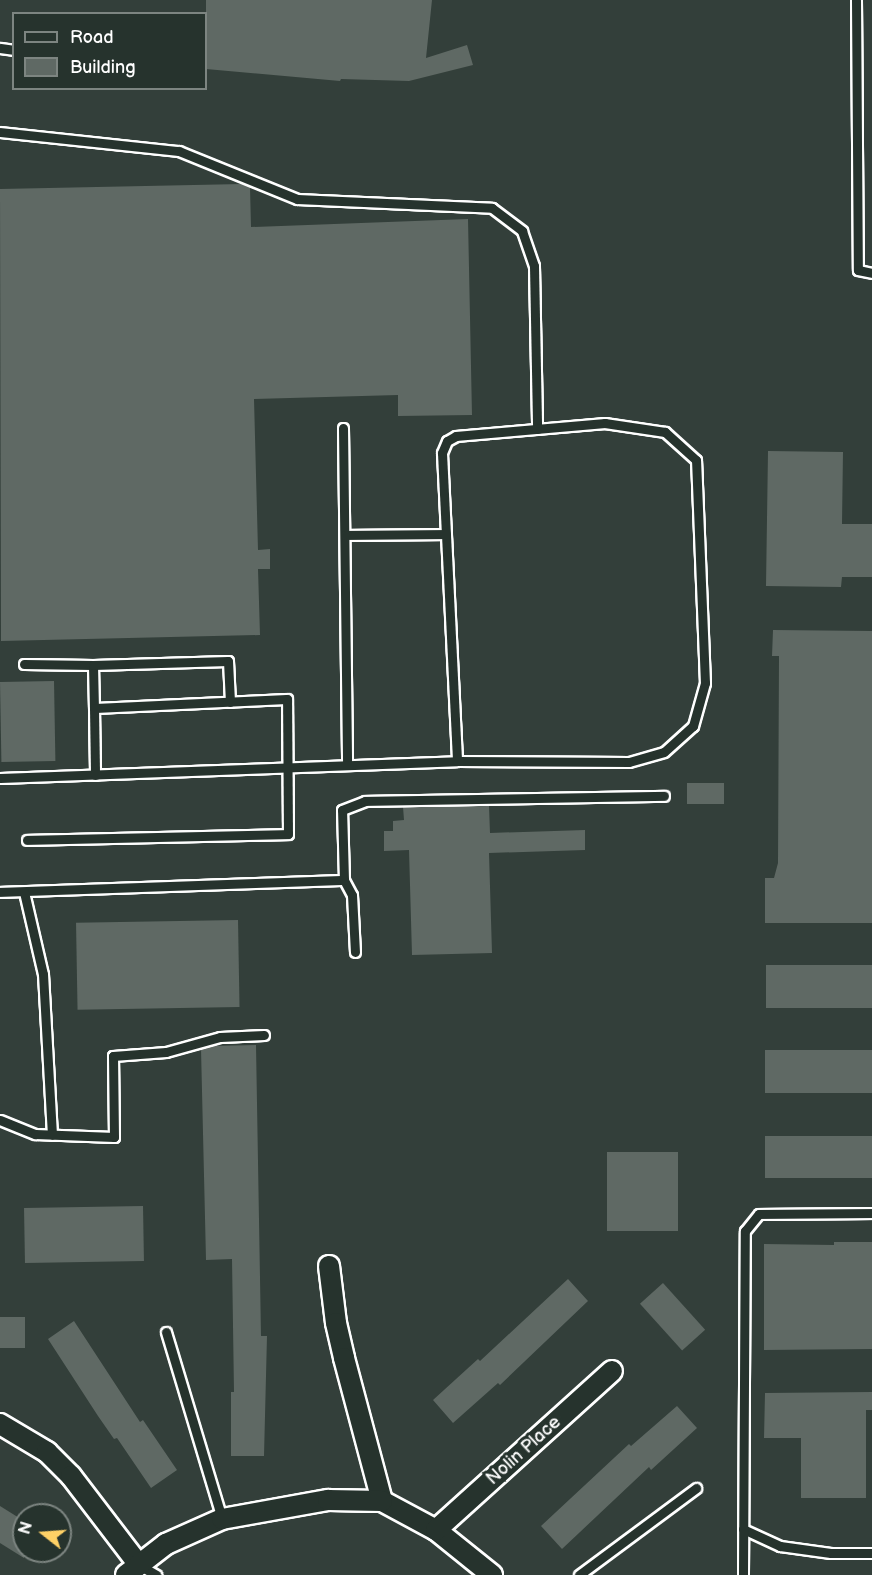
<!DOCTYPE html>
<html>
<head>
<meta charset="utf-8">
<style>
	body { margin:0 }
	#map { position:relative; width:872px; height:1575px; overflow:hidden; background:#333f3a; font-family:"Balsamiq Sans",sans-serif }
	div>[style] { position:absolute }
	.building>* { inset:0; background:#5f6964; transform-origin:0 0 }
	.roads { filter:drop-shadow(2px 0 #fff) drop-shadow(-2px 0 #fff) drop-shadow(0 2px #fff) drop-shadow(0 -2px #fff) }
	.lane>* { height:9px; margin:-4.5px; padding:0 4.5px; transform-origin:4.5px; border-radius:4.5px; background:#26332d }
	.street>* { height:20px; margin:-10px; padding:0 10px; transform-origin:10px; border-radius:10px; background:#26332d }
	span { translate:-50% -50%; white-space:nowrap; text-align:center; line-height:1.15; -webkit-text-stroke:6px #26332d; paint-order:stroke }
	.street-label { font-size:18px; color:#fff }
	.legend { position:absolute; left:12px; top:12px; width:195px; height:78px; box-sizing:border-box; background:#26332d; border:2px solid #7d8581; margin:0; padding:8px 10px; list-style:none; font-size:18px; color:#fff }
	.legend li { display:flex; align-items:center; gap:12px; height:30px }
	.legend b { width:30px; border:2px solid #7d8581 }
	.north { position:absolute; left:12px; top:1503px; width:60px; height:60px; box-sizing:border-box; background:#26332d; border:2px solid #7d8581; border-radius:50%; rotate:287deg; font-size:16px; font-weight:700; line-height:24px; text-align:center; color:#fff }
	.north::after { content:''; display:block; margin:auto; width:21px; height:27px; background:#ffd166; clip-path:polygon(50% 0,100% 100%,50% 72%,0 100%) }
</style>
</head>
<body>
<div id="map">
	<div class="building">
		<i style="clip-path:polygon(206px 0,432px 0,426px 58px,467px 45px,473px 65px,409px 81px,341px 79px,340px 81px,206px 69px)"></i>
		<i style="clip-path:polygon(242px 184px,250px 187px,251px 227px,468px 219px,472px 415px,398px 416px,398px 395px,254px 399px,258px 550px,270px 549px,270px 569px,258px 569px,260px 635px,1px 641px,0 189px)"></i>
		<i style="clip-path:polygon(768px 451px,843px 452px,842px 524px,872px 524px,872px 577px,842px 577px,841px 587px,766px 586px)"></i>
		<i style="clip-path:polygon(773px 630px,872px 631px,872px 923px,765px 923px,765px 878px,774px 878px,778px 863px,779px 656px,772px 656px)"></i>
		<i style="left:54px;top:681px;width:80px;height:54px;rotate:89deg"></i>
		<i style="left:687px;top:783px;width:37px;height:21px"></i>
		<i style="clip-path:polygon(489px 806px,490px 833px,585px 830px,585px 850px,489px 853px,492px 953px,412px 955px,409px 850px,384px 851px,384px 831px,393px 831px,393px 821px,404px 820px,403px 807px)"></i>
		<i style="left:238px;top:920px;width:87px;height:162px;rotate:89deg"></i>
		<i style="left:766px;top:965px;width:106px;height:43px"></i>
		<i style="clip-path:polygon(256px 1045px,261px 1336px,267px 1336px,264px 1456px,231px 1456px,231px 1392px,234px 1392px,232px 1259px,206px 1260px,201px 1049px,212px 1046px)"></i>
		<i style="left:872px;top:1050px;width:43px;height:107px;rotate:90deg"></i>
		<i style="left:872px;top:1136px;width:42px;height:107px;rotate:90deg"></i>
		<i style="left:607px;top:1152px;width:71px;height:79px"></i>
		<i style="left:143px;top:1206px;width:55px;height:119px;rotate:89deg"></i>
		<i style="clip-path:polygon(834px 1242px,872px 1242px,872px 1349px,764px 1350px,764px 1244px,834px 1245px)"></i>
		<i style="clip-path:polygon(568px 1279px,588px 1301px,500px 1385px,498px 1383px,453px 1423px,433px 1400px,478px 1359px,480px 1361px)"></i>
		<i style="left:663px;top:1283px;width:63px;height:31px;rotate:48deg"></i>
		<i style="left:0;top:1317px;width:25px;height:31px"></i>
		<i style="clip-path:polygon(74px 1321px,140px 1422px,143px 1420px,177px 1470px,151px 1488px,117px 1438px,114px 1439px,98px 1416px,48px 1339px)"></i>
		<i style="clip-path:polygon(872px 1392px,872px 1410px,866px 1410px,866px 1498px,801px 1498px,801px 1438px,764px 1438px,765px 1393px)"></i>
		<i style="clip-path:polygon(677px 1406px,697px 1428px,651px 1470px,649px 1467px,562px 1549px,541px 1526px,629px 1444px,631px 1446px)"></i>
		<i style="clip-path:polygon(0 1506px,24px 1521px,24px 1558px,0 1543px)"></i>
	</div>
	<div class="roads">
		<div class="lane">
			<i style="left:856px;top:0;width:270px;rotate:89.6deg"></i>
			<i style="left:858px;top:270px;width:14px;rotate:12deg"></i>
			<i style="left:0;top:48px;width:14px;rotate:8deg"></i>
			<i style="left:0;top:132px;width:180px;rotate:6.1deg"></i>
			<i style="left:179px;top:151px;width:127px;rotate:22.1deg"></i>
			<i style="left:297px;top:199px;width:195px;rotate:2.6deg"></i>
			<i style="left:492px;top:208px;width:38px;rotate:37deg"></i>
			<i style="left:522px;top:231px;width:37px;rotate:71deg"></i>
			<i style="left:534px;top:266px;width:163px;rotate:88.9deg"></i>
			<i style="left:343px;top:428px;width:336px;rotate:89.3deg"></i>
			<i style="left:345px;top:535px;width:101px;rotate:-0.6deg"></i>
			<i style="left:24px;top:664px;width:69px;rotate:0.8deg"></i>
			<i style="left:93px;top:665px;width:43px;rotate:88.7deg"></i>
			<i style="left:93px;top:665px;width:135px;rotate:-1.7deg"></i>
			<i style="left:228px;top:661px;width:41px;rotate:87.2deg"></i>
			<i style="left:0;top:778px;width:457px;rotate:-2.1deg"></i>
			<i style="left:457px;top:761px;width:172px;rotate:0.3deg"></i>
			<i style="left:629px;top:762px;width:36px;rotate:-16deg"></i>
			<i style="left:664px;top:752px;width:39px;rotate:-42deg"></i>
			<i style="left:693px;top:726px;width:45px;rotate:-74.4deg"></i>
			<i style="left:705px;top:683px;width:223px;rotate:-92.3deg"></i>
			<i style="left:696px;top:460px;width:42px;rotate:-137.9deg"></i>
			<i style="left:665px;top:432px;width:61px;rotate:-171.5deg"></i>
			<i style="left:605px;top:423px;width:150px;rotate:175deg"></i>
			<i style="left:456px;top:436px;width:10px;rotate:151deg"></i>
			<i style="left:447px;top:441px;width:13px;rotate:113deg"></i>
			<i style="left:442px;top:453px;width:308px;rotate:87.2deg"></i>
			<i style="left:27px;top:840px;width:261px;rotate:-1.3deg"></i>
			<i style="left:288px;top:834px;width:135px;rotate:-90.4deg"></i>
			<i style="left:287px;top:699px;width:193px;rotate:177.3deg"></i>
			<i style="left:94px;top:708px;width:67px;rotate:89.1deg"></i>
			<i style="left:344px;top:880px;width:17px;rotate:62deg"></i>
			<i style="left:352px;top:895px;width:57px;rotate:87deg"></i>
			<i style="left:0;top:892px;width:344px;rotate:-2deg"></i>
			<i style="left:344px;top:880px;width:70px;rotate:-91.6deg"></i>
			<i style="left:342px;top:810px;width:25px;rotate:-21deg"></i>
			<i style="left:365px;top:801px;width:299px;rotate:-1deg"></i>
			<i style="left:24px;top:892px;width:84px;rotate:77deg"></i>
			<i style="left:43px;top:974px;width:161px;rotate:86.8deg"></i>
			<i style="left:0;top:1120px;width:38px;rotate:22deg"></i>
			<i style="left:35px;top:1134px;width:79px;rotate:2.2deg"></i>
			<i style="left:114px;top:1137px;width:81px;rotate:-90.7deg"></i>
			<i style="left:113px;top:1056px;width:53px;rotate:-4.3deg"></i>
			<i style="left:166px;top:1052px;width:56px;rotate:-15.5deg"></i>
			<i style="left:220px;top:1037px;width:44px;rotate:-2.6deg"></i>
			<i style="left:166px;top:1332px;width:195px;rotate:73.3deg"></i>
			<i style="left:743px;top:1529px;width:41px;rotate:24.7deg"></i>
			<i style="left:780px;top:1546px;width:51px;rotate:7.8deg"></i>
			<i style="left:831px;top:1553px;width:41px"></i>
			<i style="left:139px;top:1565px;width:20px;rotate:30deg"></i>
			<i style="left:579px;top:1575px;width:146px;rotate:-36.6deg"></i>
			<i style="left:743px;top:1575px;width:344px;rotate:-89.7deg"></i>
			<i style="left:745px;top:1231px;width:22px;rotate:-51deg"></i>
			<i style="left:759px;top:1214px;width:113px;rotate:-0.5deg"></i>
		</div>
		<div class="street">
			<i style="left:329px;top:1266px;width:57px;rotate:83deg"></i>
			<i style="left:336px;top:1323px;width:36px;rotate:77deg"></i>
			<i style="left:344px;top:1358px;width:148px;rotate:75.1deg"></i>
			<i style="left:382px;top:1501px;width:61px;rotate:28.2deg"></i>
			<i style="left:436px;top:1530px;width:72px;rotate:38.8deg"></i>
			<i style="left:0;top:1424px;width:55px;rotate:30.8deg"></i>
			<i style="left:47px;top:1452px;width:34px;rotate:45deg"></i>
			<i style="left:71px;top:1476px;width:112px;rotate:52.6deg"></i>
			<i style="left:436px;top:1530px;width:237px;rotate:-42.1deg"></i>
			<i style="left:126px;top:1575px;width:51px;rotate:-37.8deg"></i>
			<i style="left:166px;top:1544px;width:61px;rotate:-24.1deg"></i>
			<i style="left:222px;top:1519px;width:108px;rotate:-10.2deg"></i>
			<i style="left:328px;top:1500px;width:54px;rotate:1.1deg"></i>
		</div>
	</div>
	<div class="street-label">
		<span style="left:524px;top:1451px;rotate:-42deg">Nolin Place</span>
	</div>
	<ul class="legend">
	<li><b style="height:8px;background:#26332d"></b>Road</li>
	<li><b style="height:16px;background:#5f6964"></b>Building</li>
	</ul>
	<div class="north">N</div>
</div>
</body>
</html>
